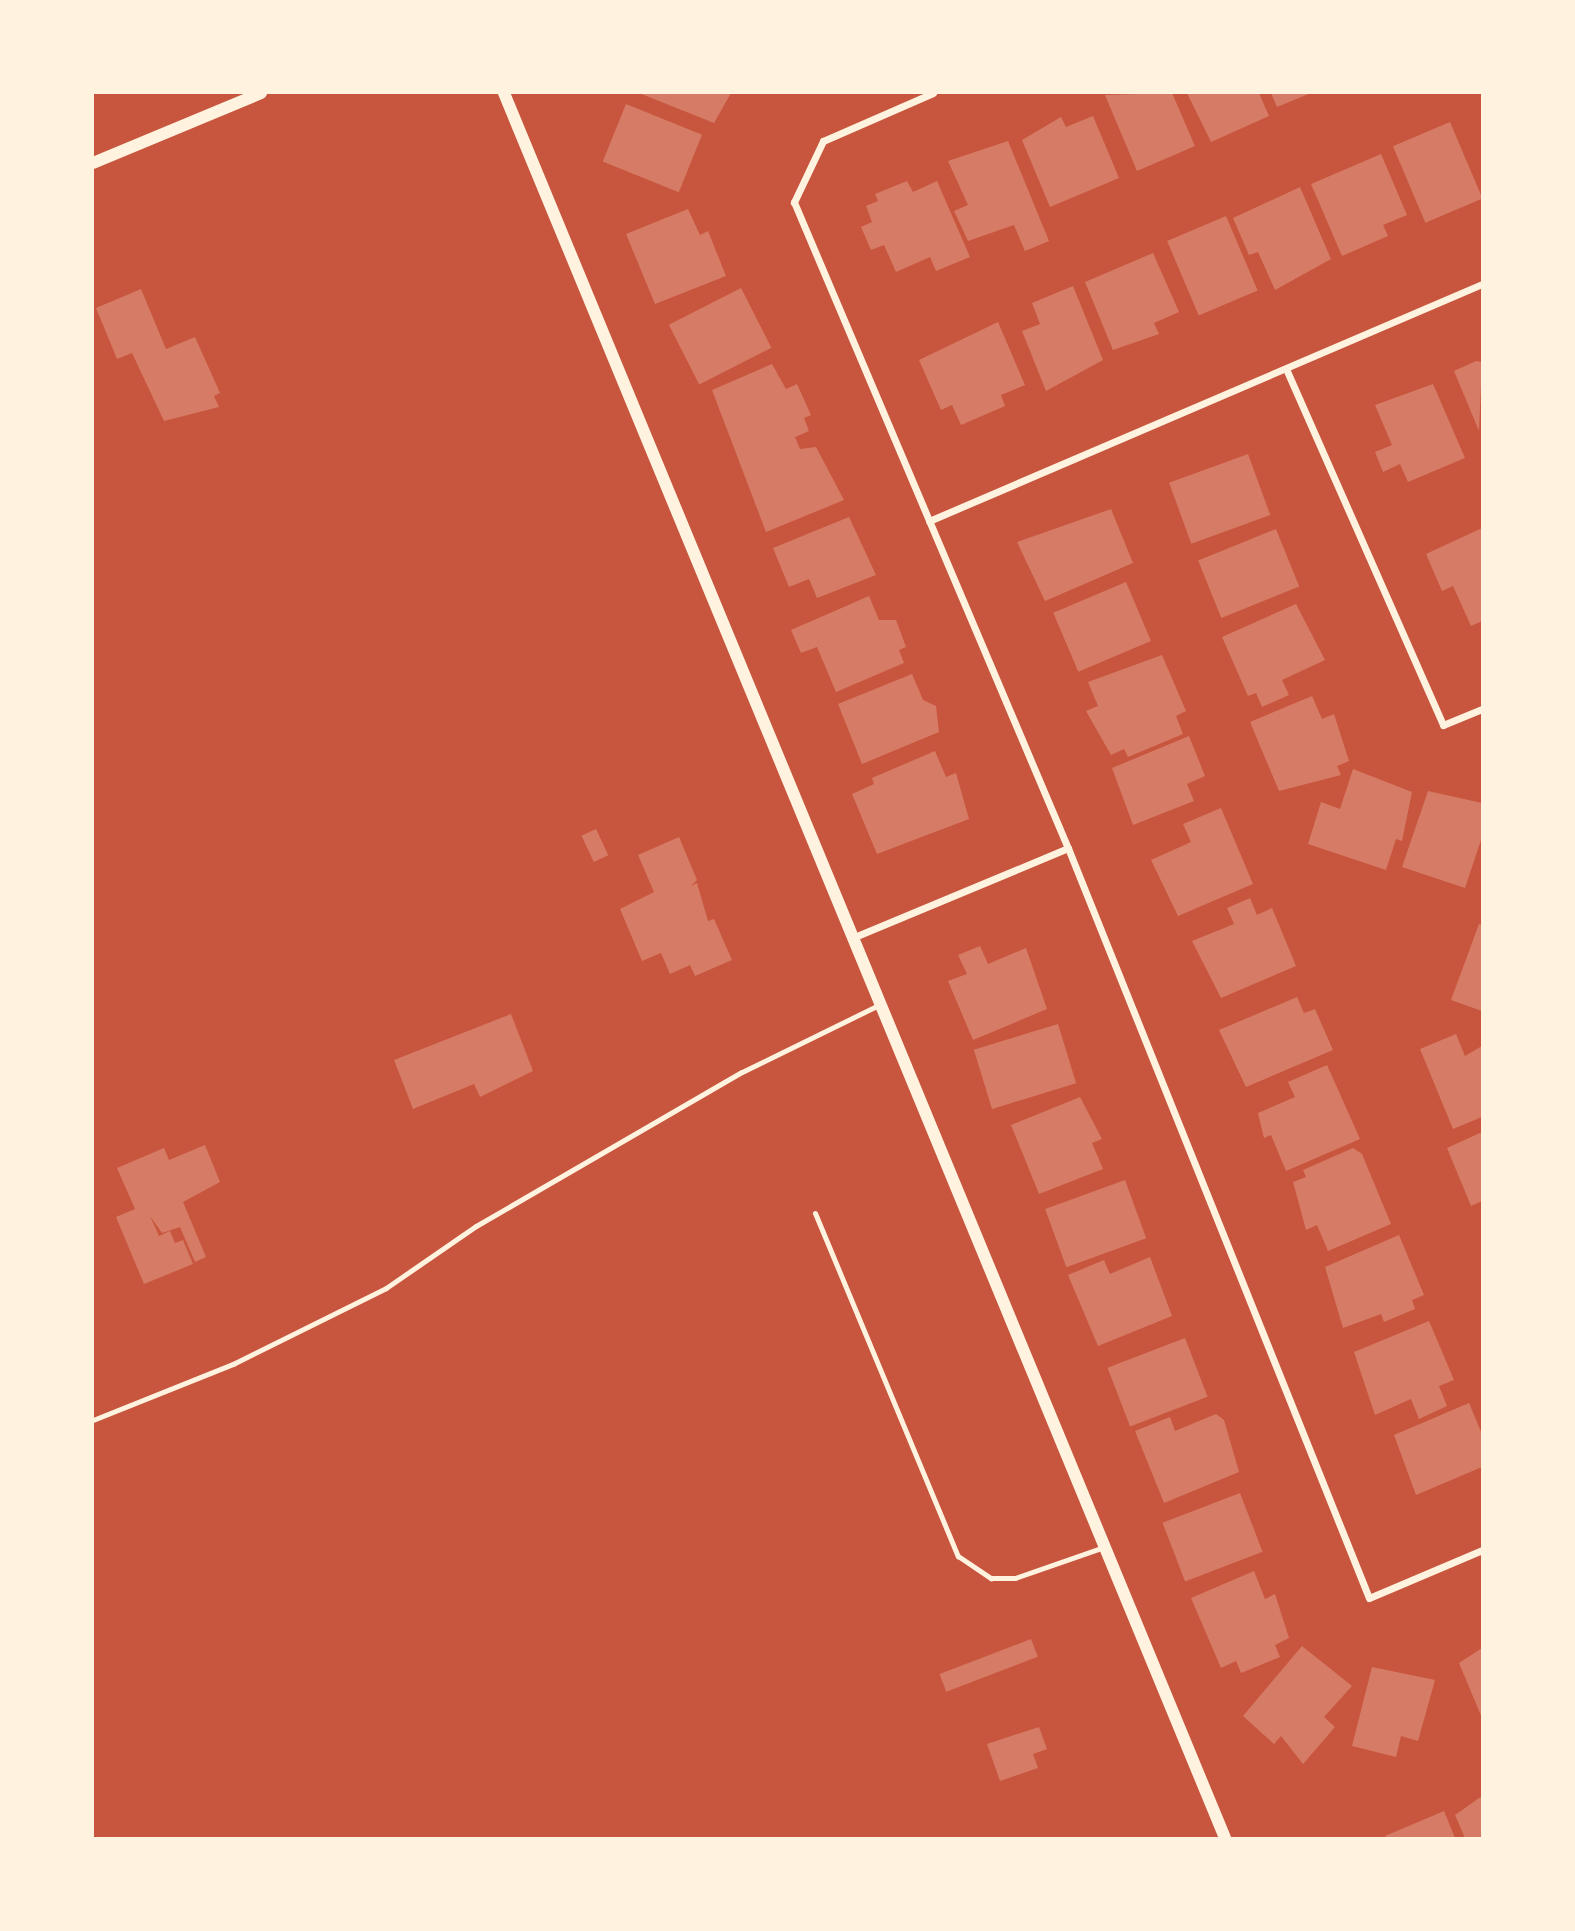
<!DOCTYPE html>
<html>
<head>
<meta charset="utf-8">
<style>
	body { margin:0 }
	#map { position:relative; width:1575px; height:1931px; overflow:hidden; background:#c8553d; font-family:"Archivo Narrow",sans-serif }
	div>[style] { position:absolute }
	.building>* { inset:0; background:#d67c66; transform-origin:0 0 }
	.service>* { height:5px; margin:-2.5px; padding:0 2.5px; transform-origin:2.5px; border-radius:2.5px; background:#fff3e0 }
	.minor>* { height:7px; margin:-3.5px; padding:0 3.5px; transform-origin:3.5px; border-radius:3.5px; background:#fff3e0 }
	.tertiary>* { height:12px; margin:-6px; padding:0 6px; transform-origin:6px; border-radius:6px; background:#fff3e0 }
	span { translate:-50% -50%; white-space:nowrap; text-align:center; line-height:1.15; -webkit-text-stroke:7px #fff3e0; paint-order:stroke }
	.frame { position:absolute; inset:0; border:94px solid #fff3e0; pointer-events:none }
</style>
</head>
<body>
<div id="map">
	<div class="building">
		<i style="clip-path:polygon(639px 93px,731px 93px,714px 123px)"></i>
		<i style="clip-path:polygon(1172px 93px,1195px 146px,1137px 171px,1105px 95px)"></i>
		<i style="clip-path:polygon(1187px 93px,1259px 93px,1269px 116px,1211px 142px)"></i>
		<i style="clip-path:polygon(1271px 93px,1311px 93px,1277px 107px)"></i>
		<i style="left:626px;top:104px;width:82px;height:62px;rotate:22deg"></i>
		<i style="clip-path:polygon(1093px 116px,1119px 178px,1050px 207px,1022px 140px,1061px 117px,1066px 127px)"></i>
		<i style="left:1450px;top:122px;width:83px;height:62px;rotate:67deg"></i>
		<i style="clip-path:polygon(1008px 141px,1049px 241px,1025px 251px,1014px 225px,968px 241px,954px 211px,968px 205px,948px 161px)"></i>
		<i style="clip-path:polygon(1381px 154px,1407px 215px,1383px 225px,1388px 236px,1342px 256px,1311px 184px)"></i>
		<i style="clip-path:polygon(907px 181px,913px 192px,937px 181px,970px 257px,936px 271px,930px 257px,896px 272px,884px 245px,871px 250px,861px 227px,872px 222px,866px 206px,878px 201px,875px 194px)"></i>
		<i style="clip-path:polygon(1300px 187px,1331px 259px,1275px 290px,1258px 252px,1249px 255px,1233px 218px)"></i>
		<i style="clip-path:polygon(688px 209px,700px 235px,708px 231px,726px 276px,655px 304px,626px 234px)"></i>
		<i style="left:1226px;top:216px;width:81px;height:64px;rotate:67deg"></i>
		<i style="clip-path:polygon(1153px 253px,1179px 312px,1154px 323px,1159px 334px,1113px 350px,1085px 282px)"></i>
		<i style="clip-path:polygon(1073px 286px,1103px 360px,1046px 391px,1022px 331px,1040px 324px,1032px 303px)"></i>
		<i style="left:741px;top:288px;width:67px;height:81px;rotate:63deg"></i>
		<i style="clip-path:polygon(141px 289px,166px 349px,195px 337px,220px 393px,214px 396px,219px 407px,164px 421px,132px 353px,117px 359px,96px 308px)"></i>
		<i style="clip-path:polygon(998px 322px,1025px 385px,1001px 395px,1005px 406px,961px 425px,952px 405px,941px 410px,919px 360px)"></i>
		<i style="clip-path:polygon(1476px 361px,1482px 362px,1479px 431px,1454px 371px)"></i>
		<i style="clip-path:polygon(772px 364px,786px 389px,797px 384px,811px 415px,804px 418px,809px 431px,795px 437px,800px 449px,816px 447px,844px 500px,766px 532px,712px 390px)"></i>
		<i style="clip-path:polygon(1433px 384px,1465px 458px,1408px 482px,1400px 464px,1383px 472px,1375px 452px,1392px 445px,1375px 405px)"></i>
		<i style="left:1248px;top:454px;width:65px;height:84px;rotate:70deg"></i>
		<i style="clip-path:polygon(1111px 509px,1133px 563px,1045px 601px,1017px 542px)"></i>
		<i style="clip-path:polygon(849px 517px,876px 575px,817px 598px,809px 579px,789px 587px,773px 548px)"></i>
		<i style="clip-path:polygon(1482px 528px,1482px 621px,1471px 626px,1453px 586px,1442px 591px,1426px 554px)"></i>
		<i style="left:1276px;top:529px;width:62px;height:84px;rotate:68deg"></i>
		<i style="left:1126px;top:582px;width:64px;height:79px;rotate:67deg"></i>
		<i style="clip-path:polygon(869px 596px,879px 620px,896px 620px,906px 647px,899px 650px,904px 663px,836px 692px,817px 647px,801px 653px,791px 630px)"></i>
		<i style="clip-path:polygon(1296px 604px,1325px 660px,1282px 680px,1289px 695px,1262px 707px,1256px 693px,1248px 696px,1222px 637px)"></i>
		<i style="clip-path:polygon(1162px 655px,1186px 711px,1176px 716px,1183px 734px,1128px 757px,1124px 749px,1111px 755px,1086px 711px,1098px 706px,1088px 682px)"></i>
		<i style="clip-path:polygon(912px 674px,923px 700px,936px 706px,939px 732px,862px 764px,838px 704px)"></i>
		<i style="clip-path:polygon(1312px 696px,1322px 719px,1334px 714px,1349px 761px,1337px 766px,1341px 775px,1279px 791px,1250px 722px)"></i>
		<i style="clip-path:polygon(1189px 736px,1205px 776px,1187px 784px,1194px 801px,1133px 825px,1112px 768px)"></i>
		<i style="clip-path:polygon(935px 751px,946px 777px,956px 773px,969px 819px,877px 854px,852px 794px,874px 784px,872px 778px)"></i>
		<i style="clip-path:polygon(1353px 769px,1412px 792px,1402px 841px,1396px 839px,1386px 870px,1308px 844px,1321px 802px,1340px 809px)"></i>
		<i style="clip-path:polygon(1428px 791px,1482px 803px,1482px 837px,1465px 888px,1402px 867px)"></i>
		<i style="clip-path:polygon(1221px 808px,1253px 884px,1178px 916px,1151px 860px,1191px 842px,1183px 824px)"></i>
		<i style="left:596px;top:829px;width:29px;height:16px;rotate:65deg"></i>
		<i style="clip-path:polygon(679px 837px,697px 880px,691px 886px,697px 883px,708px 921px,714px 919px,732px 960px,695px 976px,690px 965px,670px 974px,661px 953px,642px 961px,620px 909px,654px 892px,638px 855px)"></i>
		<i style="clip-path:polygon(1250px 898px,1257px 915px,1272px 908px,1296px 966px,1221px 998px,1192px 941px,1234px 924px,1227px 908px)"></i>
		<i style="clip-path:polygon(1479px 924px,1482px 925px,1482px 1011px,1451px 1000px)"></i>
		<i style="clip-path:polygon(980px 946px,988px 964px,1026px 948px,1047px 1009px,973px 1040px,948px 981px,967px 974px,958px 955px)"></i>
		<i style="clip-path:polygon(1297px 997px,1304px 1013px,1315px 1009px,1333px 1050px,1246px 1087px,1219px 1030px)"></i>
		<i style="clip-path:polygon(511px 1014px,533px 1071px,480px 1097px,474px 1084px,413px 1109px,394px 1060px)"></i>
		<i style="left:1058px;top:1024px;width:62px;height:88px;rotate:73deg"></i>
		<i style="clip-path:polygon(1456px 1034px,1465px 1056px,1482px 1046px,1482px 1117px,1453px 1129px,1420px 1049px)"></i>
		<i style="clip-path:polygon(1327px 1065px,1360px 1139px,1286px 1171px,1271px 1135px,1264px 1138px,1258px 1113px,1295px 1097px,1288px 1082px)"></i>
		<i style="clip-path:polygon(1080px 1097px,1102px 1139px,1092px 1143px,1103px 1169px,1039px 1194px,1011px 1125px)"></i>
		<i style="clip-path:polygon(1482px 1132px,1482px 1201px,1471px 1206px,1447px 1148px)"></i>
		<i style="clip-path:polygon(205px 1145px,220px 1182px,183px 1202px,206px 1257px,195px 1262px,180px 1227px,162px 1233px,150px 1216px,159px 1236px,170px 1231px,175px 1243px,183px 1240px,193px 1264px,144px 1284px,116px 1217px,135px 1209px,117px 1168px,164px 1148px,169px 1160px)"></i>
		<i style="clip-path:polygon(1353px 1148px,1362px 1154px,1391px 1224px,1328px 1251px,1317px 1225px,1306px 1230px,1293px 1182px,1306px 1177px,1303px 1170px)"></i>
		<i style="left:1125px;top:1180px;width:62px;height:85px;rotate:70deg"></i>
		<i style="clip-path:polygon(1399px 1235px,1424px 1295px,1412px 1300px,1415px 1309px,1384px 1322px,1381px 1314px,1343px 1328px,1325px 1267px)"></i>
		<i style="clip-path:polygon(1150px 1257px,1172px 1316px,1098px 1346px,1068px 1275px,1104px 1260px,1110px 1274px)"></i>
		<i style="clip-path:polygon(1429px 1321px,1454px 1380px,1439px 1386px,1447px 1406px,1419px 1419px,1411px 1399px,1375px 1415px,1354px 1352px)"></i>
		<i style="left:1185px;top:1338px;width:63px;height:83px;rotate:69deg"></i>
		<i style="clip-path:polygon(1469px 1403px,1482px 1434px,1482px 1467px,1416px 1495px,1394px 1435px)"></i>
		<i style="clip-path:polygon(1216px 1414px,1224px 1420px,1239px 1472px,1164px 1503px,1135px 1431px,1170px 1417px,1175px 1431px)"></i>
		<i style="left:1240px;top:1493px;width:63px;height:83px;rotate:69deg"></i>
		<i style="clip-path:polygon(1254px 1571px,1265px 1599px,1275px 1594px,1289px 1638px,1275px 1645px,1280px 1657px,1241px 1673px,1236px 1661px,1221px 1668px,1191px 1598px)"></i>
		<i style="left:1031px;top:1639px;width:19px;height:98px;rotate:69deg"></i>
		<i style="clip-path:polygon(1302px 1646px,1352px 1686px,1324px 1717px,1335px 1727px,1303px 1764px,1281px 1736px,1274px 1744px,1243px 1716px)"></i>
		<i style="clip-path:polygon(1482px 1648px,1482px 1718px,1459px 1663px)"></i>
		<i style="clip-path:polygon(1372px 1667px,1435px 1680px,1418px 1741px,1401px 1736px,1396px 1757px,1352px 1746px)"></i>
		<i style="clip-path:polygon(1039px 1727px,1047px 1749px,1033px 1754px,1038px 1768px,1000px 1781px,987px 1744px)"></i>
		<i style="clip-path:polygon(1482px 1796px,1482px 1838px,1465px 1838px,1455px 1815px)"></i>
		<i style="clip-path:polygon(1444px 1811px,1455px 1838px,1386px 1838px,1385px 1836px)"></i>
	</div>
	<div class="service">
		<i style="left:815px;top:1213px;width:372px;rotate:67.4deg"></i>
		<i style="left:958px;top:1556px;width:40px;rotate:34deg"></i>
		<i style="left:991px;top:1578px;width:24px"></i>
		<i style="left:1015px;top:1578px;width:94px;rotate:-19.2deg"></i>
		<i style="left:93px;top:1420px;width:151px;rotate:-21.8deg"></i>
		<i style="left:233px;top:1364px;width:171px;rotate:-26.4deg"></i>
		<i style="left:386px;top:1288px;width:109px;rotate:-34.6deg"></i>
		<i style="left:476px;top:1226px;width:307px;rotate:-30.1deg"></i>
		<i style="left:742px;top:1072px;width:150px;rotate:-26.1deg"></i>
	</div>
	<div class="minor">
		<i style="left:933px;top:93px;width:120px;rotate:156.4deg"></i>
		<i style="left:823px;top:141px;width:68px;rotate:115.4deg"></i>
		<i style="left:794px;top:202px;width:702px;rotate:67.02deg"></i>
		<i style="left:1068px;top:848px;width:808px;rotate:68.13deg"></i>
		<i style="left:1369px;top:1598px;width:123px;rotate:-23deg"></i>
		<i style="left:1287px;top:371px;width:387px;rotate:66.2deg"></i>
		<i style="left:1443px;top:725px;width:42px;rotate:-22.3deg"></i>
		<i style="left:929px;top:521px;width:602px;rotate:-23.2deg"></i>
		<i style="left:852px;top:938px;width:234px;rotate:-22.6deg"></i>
	</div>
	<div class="tertiary">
		<i style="left:504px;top:93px;width:1888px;rotate:67.55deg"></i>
		<i style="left:93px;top:163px;width:182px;rotate:-22.6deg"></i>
	</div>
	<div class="frame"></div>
</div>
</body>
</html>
